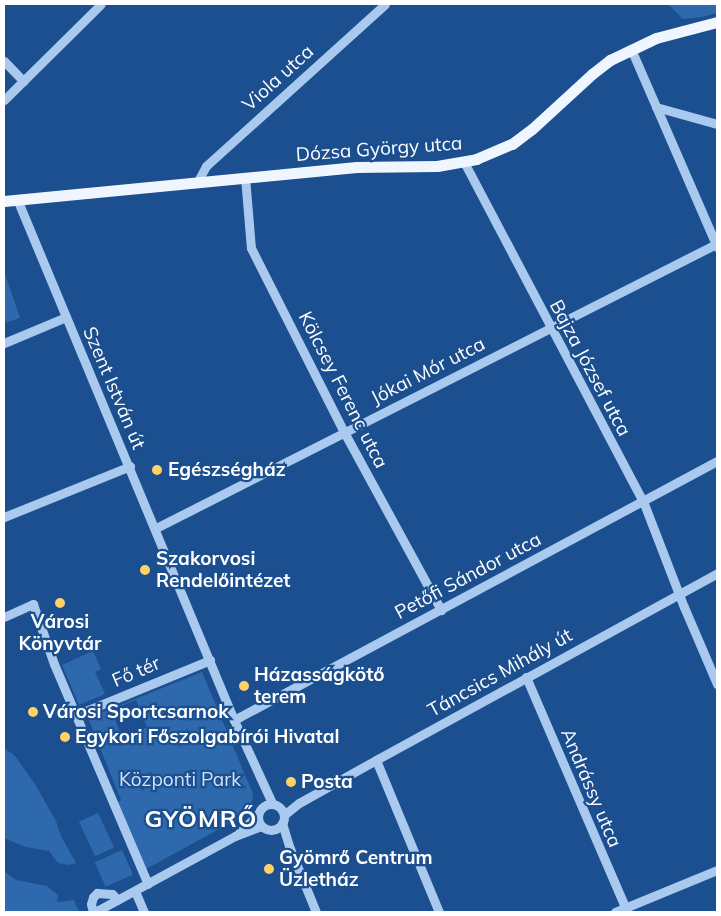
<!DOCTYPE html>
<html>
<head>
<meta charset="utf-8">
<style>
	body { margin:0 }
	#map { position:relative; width:721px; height:916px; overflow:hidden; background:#1b4f8f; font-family:Mulish,sans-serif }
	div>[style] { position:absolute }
	.green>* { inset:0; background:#2e69ad; transform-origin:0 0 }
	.minor>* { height:9px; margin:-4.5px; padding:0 4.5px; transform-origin:4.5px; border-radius:4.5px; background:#a9c9ee }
	.minor>.ring { margin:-4.5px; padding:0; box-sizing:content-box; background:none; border:9px solid #a9c9ee; border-radius:50% }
	.major>* { height:11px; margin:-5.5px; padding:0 5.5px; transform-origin:5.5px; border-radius:5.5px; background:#f0f6ff }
	.dots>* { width:14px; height:14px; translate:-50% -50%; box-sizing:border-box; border:2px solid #1b4f8f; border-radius:50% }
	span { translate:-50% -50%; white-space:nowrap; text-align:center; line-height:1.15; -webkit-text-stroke:4.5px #1b4f8f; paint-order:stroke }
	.street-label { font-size:19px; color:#fff }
	.poi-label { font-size:19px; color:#fff; font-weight:700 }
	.left { translate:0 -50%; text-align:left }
	.park-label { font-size:19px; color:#cfe3fa }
	.district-label { font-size:24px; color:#fff; font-weight:700; letter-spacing:1px }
	.frame { position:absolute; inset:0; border:5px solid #fff; pointer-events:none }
</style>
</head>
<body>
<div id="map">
	<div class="green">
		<i style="clip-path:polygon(668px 4px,717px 4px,717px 13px,702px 17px,683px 19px)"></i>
		<i style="clip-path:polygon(4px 271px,20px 318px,4px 323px)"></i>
		<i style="clip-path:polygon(93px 651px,101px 669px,95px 672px,105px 694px,79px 705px,62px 665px)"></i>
		<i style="clip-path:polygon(evenodd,202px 672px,253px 794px,251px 808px,245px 815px,146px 869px,117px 803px,121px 800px,88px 718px,202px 672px,136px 700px,147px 727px,122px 737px,111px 710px,136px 700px)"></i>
		<i style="clip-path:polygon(4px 748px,15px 756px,35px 784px,56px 821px,61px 836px,76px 863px,69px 865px,58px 863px,49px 851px,26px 847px,4px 838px)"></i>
		<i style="left:98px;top:813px;width:38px;height:21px;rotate:65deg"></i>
		<i style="left:122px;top:850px;width:27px;height:30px;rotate:66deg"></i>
		<i style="clip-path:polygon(4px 871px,16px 880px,47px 886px,58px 895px,57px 902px,74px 900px,79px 912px,4px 912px)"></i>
	</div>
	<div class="minor">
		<i style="left:631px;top:49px;width:216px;rotate:66.5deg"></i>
		<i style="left:4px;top:61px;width:28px;rotate:46deg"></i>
		<i style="left:4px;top:100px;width:136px;rotate:-44.7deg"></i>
		<i style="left:656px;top:107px;width:63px;rotate:15.6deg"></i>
		<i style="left:464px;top:162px;width:383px;rotate:62.2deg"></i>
		<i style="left:643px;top:501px;width:114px;rotate:68.9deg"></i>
		<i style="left:684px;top:607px;width:84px;rotate:66.8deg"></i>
		<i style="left:245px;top:177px;width:71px;rotate:85.2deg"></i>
		<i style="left:251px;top:248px;width:206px;rotate:63.2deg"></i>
		<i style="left:344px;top:432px;width:203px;rotate:61.4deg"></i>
		<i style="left:198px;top:181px;width:17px;rotate:-62deg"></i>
		<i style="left:206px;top:166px;width:241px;rotate:-42.1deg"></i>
		<i style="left:17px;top:199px;width:564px;rotate:67.39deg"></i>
		<i style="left:234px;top:720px;width:91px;rotate:65.4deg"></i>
		<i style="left:4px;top:343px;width:67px;rotate:-22.8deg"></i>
		<i style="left:4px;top:517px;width:136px;rotate:-22deg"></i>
		<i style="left:156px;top:528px;width:628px;rotate:-26.89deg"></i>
		<i style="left:4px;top:617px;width:32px;rotate:-24deg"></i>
		<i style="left:33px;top:604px;width:64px;rotate:70.7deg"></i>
		<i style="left:54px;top:664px;width:239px;rotate:66.9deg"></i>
		<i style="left:526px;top:677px;width:256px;rotate:66.7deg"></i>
		<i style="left:76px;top:715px;width:145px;rotate:-22.3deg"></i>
		<i style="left:234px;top:720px;width:548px;rotate:-28.2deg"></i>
		<i style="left:376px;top:760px;width:165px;rotate:67.5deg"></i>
		<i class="ring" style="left:258px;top:804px;width:17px;height:17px"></i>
		<i style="left:284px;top:815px;width:19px;rotate:-39deg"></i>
		<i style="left:299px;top:803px;width:88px;rotate:-29.2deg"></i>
		<i style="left:376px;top:760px;width:389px;rotate:-28.7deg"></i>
		<i style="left:282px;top:823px;width:24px;rotate:73deg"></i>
		<i style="left:289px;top:846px;width:71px;rotate:67.8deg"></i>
		<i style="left:239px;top:833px;width:27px;rotate:-45deg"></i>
		<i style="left:135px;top:891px;width:23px;rotate:67deg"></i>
		<i style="left:93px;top:912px;width:8px;rotate:-104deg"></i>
		<i style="left:91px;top:904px;width:7px;rotate:-74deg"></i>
		<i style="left:93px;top:897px;width:6px;rotate:-45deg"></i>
		<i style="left:97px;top:893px;width:15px;rotate:4deg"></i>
		<i style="left:112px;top:894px;width:8px;rotate:45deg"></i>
		<i style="left:95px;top:912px;width:159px;rotate:-28.5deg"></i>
		<i style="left:235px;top:836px;width:28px;rotate:-21deg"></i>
		<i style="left:615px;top:912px;width:110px;rotate:-22.4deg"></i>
	</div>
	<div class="major">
		<i style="left:4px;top:201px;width:354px;rotate:-5.5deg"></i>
		<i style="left:356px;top:167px;width:81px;rotate:-0.7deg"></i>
		<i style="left:437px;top:166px;width:40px;rotate:-10deg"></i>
		<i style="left:476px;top:159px;width:39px;rotate:-23deg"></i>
		<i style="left:512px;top:144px;width:25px;rotate:-37deg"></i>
		<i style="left:532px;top:129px;width:81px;rotate:-42.5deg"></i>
		<i style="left:592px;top:74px;width:23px;rotate:-38deg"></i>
		<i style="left:610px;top:60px;width:51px;rotate:-25.6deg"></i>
		<i style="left:656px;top:38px;width:63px;rotate:-14.7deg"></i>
	</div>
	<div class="dots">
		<i style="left:157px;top:470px;background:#ffd166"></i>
		<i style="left:145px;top:570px;background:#ffd166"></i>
		<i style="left:60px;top:603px;background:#ffd166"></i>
		<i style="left:244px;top:686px;background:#ffd166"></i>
		<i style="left:33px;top:712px;background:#ffd166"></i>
		<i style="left:65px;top:737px;background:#ffd166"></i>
		<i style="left:291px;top:782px;background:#ffd166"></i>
		<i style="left:269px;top:869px;background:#ffd166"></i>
	</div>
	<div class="street-label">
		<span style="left:278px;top:78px;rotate:-42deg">Viola utca</span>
		<span style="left:379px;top:149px;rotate:-4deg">Dózsa György utca</span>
		<span style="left:590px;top:368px;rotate:62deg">Bajza József utca</span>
		<span style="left:428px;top:371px;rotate:-27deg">Jókai Mór utca</span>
		<span style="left:114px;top:388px;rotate:67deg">Szent István út</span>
		<span style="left:343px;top:390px;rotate:63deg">Kölcsey Ferenc utca</span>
		<span style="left:468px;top:576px;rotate:-28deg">Petőfi Sándor utca</span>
		<span style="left:136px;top:672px;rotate:-23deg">Fő tér</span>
		<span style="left:500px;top:673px;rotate:-29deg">Táncsics Mihály út</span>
		<span style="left:591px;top:788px;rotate:67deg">Andrássy utca</span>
	</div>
	<div class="poi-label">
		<span class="left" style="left:168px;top:470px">Egészségház</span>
		<span class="left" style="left:156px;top:570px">Szakorvosi<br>Rendelőintézet</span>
		<span style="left:60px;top:633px">Városi<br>Könyvtár</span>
		<span class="left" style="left:254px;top:686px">Házasságkötő<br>terem</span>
		<span class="left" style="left:43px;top:712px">Városi Sportcsarnok</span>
		<span class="left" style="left:75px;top:737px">Egykori Főszolgabírói Hivatal</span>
		<span class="left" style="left:301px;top:782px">Posta</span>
		<span class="left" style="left:279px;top:869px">Gyömrő Centrum<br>Üzletház</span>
	</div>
	<div class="park-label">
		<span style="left:180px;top:780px">Központi Park</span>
	</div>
	<div class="district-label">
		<span style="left:201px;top:819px">GYÖMRŐ</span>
	</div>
	<div class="frame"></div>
</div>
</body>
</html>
